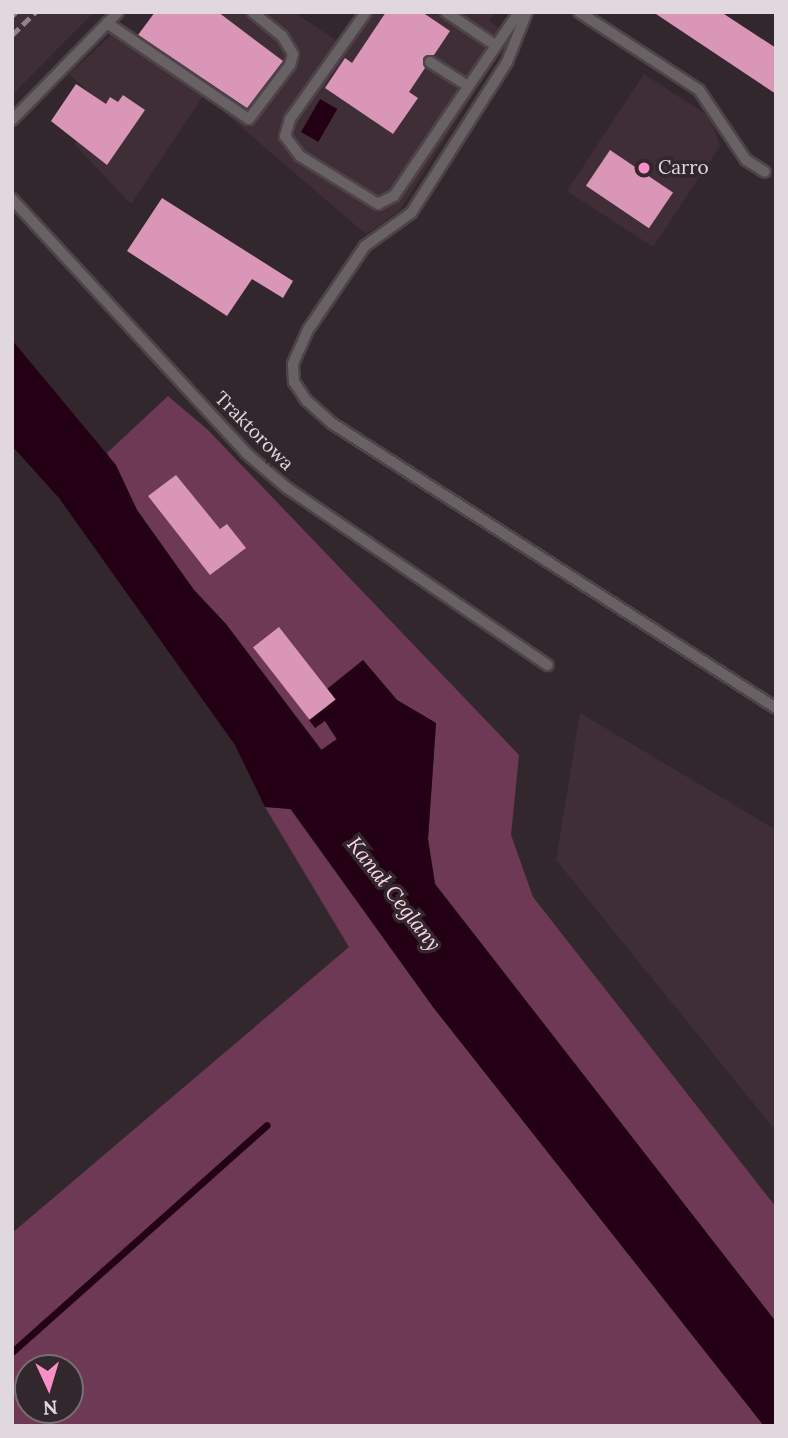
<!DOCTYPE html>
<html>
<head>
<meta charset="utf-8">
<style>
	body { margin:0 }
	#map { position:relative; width:788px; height:1438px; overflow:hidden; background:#32272c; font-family:Lora,serif }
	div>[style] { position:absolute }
	.built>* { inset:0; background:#402e37 }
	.green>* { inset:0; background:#6e3955 }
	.water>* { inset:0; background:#240015; transform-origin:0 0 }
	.stream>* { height:7px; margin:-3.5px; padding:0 3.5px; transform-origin:3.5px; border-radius:3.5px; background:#240015 }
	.building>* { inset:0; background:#d996b7; transform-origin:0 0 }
	.roads { filter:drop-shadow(2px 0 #4e4348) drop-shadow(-2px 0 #4e4348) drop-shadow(0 2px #4e4348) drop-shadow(0 -2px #4e4348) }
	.service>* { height:10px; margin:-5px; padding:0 5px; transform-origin:5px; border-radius:5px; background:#686264 }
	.rail>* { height:5px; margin-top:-2.5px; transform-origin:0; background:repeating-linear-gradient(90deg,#8e8589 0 10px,transparent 0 15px) }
	.dots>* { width:19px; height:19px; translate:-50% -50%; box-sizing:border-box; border:4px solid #32272c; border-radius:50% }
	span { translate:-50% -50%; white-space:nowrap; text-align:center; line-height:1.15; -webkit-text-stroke:7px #32272c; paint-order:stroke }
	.poi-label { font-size:19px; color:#e0d8dc }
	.left { translate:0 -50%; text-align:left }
	.street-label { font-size:19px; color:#e0d8dc }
	.water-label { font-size:21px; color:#fcd6e8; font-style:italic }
	.frame { position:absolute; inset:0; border:14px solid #e0d8dc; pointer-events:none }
	.north { position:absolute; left:14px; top:1354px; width:70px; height:70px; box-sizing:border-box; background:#32272c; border:2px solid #786e72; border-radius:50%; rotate:176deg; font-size:19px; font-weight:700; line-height:28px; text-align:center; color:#e0d8dc }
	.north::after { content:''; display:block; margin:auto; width:24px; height:32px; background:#fa8fc7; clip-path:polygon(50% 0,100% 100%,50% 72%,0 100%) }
</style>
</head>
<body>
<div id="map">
	<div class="built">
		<i style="clip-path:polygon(12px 12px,94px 12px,12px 95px)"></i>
		<i style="clip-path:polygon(155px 12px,294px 12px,337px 41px,356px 12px,496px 12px,489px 21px,510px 36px,400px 210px,366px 234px,204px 95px,131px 204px,74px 144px,101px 103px,69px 74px,122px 25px,138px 35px)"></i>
		<i style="clip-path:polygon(644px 74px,710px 117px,720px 146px,653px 247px,567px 191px)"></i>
		<i style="clip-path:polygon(580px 713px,776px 830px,776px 1131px,556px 860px)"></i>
	</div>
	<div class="green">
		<i style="clip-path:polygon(168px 396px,208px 430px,519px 755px,511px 835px,533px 897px,776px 1207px,776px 1322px,435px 884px,428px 839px,436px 723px,397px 700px,363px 660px,325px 721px,337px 740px,322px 750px,226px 624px,194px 590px,137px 510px,107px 453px)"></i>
		<i style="clip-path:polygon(evenodd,265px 807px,290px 809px,433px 1007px,764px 1426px,12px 1426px,12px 1233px,349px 947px,265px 807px,28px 1368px,70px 1368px,70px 1410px,28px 1410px,28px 1368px)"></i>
	</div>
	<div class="water">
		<i style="left:320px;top:99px;width:20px;height:38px;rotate:30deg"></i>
		<i style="clip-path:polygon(12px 340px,116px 465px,137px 510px,194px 590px,226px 624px,321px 750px,337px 739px,325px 721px,315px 728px,309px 720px,327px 689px,363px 660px,397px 700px,436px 723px,428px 839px,435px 884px,776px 1322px,776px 1426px,764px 1426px,433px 1007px,291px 809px,265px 807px,235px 745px,59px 498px,12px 446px)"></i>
	</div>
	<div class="stream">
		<i style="left:12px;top:1352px;width:341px;rotate:-41.7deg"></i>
	</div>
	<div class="building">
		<i style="clip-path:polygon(155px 12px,218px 12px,283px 61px,247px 108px,138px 35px)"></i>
		<i style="clip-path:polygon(386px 12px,422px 12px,450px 31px,434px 55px,423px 58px,425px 68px,409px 92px,418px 98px,393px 134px,325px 88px,345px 58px,352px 63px)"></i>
		<i style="clip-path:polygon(653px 12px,721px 12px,776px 48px,776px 94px)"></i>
		<i style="clip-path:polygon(76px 84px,106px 104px,110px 97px,118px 102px,123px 95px,145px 110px,107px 165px,51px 121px)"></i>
		<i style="left:610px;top:150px;width:76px;height:43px;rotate:34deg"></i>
		<i style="clip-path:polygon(162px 198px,293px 281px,283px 298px,252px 279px,227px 316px,127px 251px)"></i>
		<i style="clip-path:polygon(176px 475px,220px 529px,227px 524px,246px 548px,210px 575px,148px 496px)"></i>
		<i style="left:279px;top:627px;width:92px;height:33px;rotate:52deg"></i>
	</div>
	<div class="roads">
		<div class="service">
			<i style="left:366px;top:12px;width:131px;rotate:125.4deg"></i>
			<i style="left:290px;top:119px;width:18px;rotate:106deg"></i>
			<i style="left:285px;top:136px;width:25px;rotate:53deg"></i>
			<i style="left:300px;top:156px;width:92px;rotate:31.6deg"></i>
			<i style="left:378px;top:204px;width:18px;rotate:-27deg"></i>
			<i style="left:394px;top:196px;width:222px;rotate:-55.8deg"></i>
			<i style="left:446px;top:12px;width:59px;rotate:34deg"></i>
			<i style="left:527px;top:12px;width:54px;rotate:111.8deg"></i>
			<i style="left:507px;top:62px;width:179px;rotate:122.4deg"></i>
			<i style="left:411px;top:213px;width:57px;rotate:144.3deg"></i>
			<i style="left:365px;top:246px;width:102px;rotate:124.2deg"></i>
			<i style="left:308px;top:330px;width:37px;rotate:114deg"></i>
			<i style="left:293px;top:364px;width:18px;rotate:87deg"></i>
			<i style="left:294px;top:382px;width:22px;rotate:56deg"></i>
			<i style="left:306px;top:400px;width:36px;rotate:42deg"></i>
			<i style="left:333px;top:424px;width:526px;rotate:32.66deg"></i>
			<i style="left:579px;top:12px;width:143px;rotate:33deg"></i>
			<i style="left:699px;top:90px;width:84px;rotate:56.1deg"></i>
			<i style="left:746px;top:160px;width:22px;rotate:32deg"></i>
			<i style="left:107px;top:23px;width:171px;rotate:34.1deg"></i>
			<i style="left:249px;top:119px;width:68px;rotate:-52.8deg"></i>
			<i style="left:290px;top:65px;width:11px;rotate:-75deg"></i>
			<i style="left:293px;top:54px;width:21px;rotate:-121deg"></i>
			<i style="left:282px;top:36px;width:38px;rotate:-141deg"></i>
			<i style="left:430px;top:62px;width:45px;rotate:32.3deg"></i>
			<i style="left:12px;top:120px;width:151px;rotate:-45.5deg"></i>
			<i style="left:12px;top:199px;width:345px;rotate:47.3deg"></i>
			<i style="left:246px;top:453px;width:54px;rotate:40.5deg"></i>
			<i style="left:287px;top:488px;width:315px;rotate:34.2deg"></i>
		</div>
	</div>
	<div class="rail">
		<i style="left:12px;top:16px;width:6px;rotate:-45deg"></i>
		<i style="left:12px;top:35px;width:33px;rotate:-44deg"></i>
	</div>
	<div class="dots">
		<i style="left:644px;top:168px;background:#fa8fc7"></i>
	</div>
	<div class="poi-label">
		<span class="left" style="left:658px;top:168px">Carro</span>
	</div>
	<div class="street-label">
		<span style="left:254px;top:431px;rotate:45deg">Traktorowa</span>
	</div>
	<div class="water-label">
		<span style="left:394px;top:894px;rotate:52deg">Kanał Ceglany</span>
	</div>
	<div class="frame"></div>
	<div class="north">N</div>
</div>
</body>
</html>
